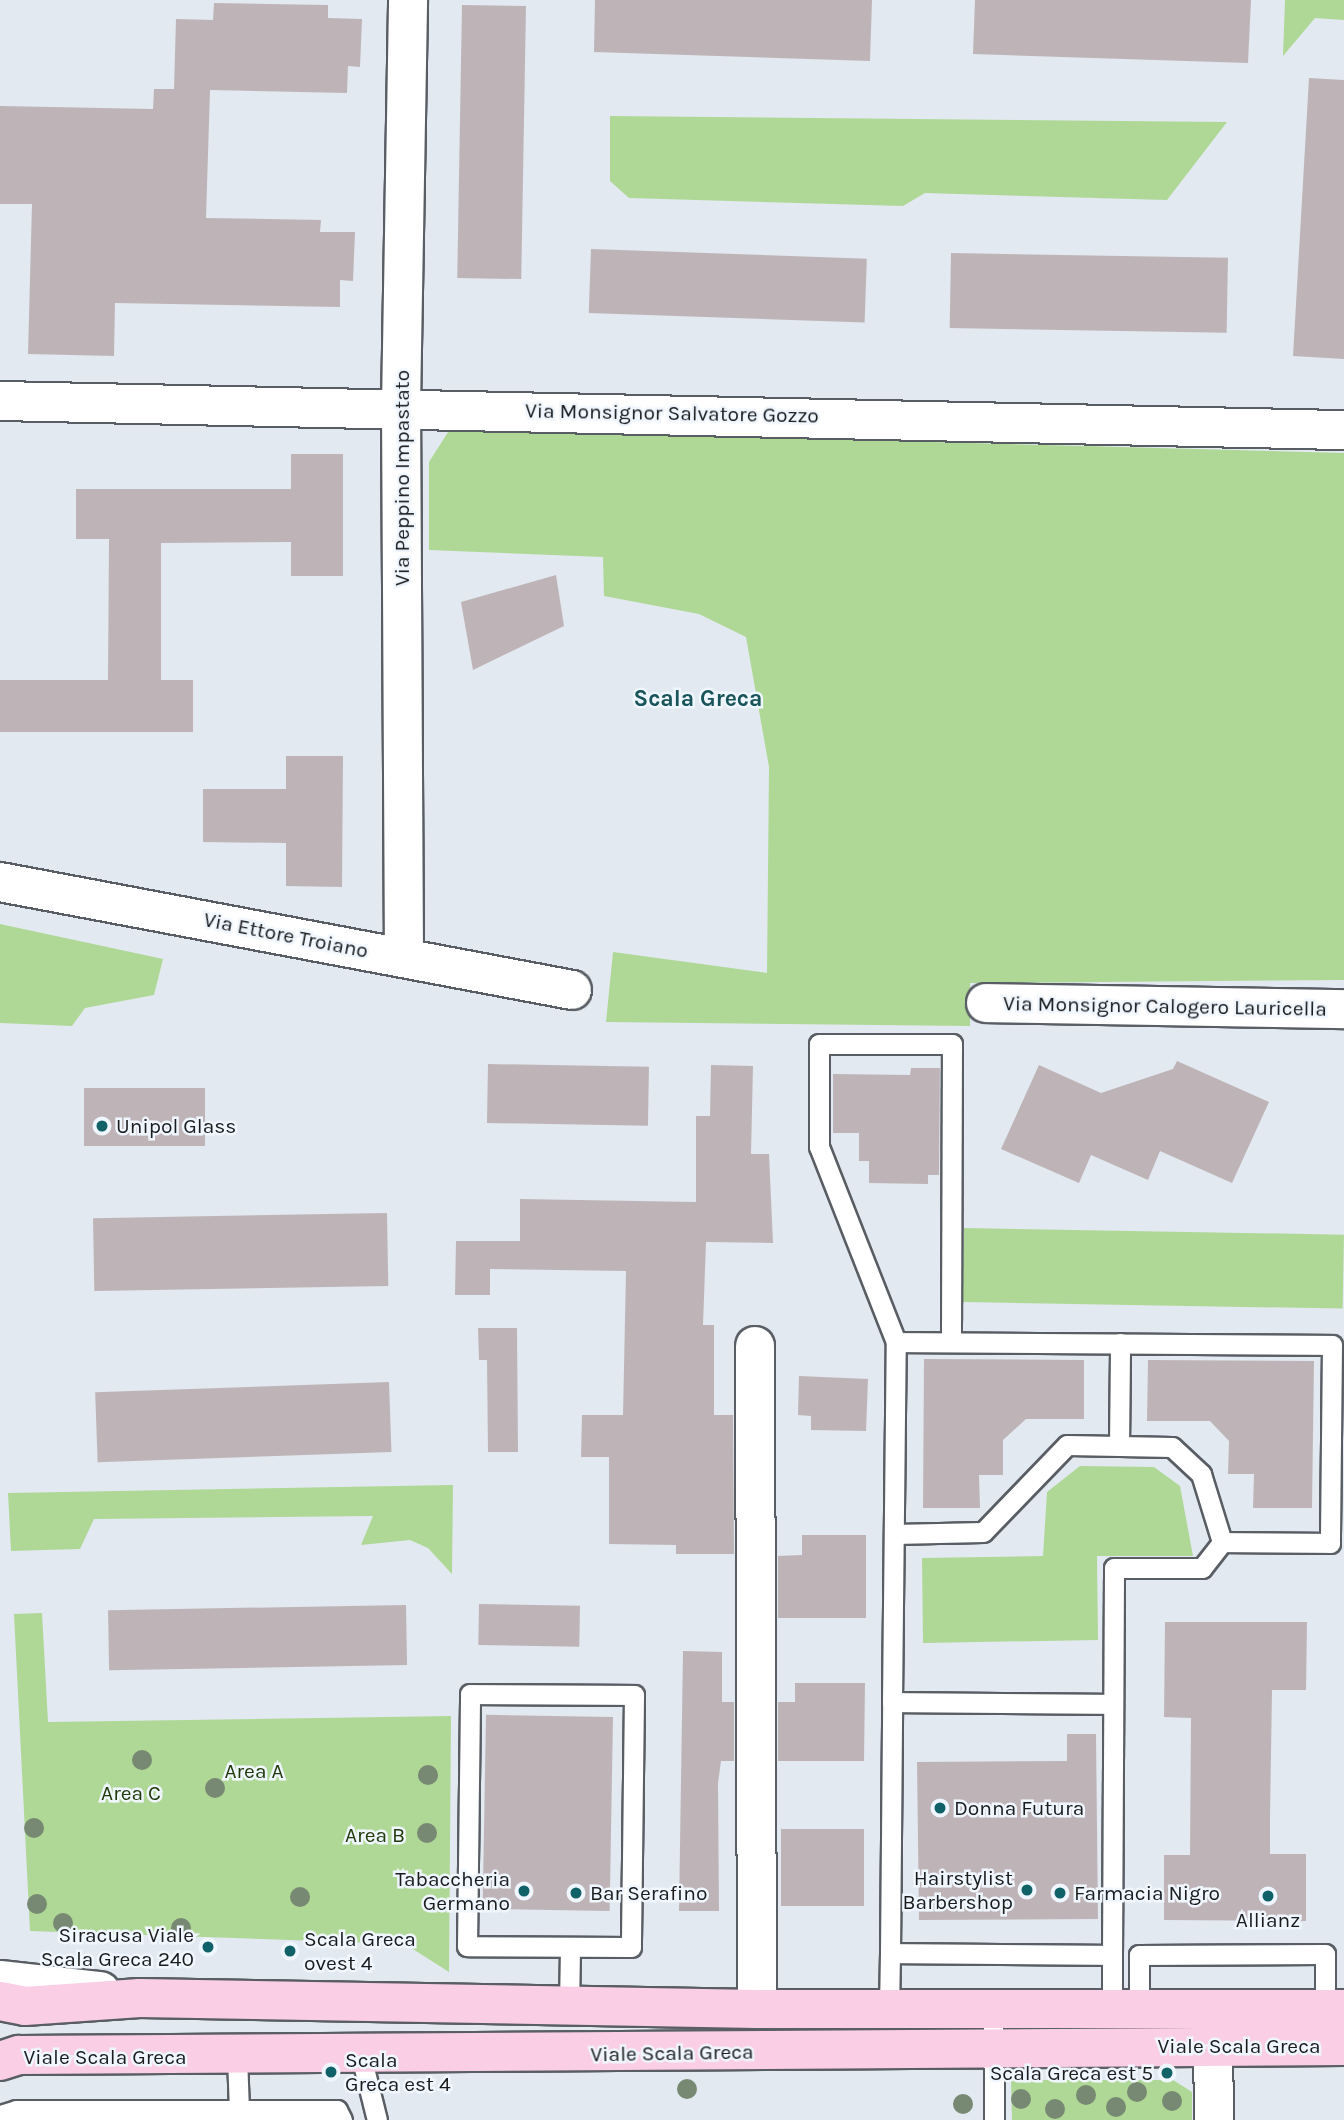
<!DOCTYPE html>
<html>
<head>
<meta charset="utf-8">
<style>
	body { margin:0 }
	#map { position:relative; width:1344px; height:2120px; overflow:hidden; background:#e2e9f0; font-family:Karla,sans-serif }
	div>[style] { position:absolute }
	.green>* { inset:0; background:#afd896; transform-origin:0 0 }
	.building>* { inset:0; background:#beb4b7; transform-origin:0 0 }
	.roads { filter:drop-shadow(2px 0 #595e64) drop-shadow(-2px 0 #595e64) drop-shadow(0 2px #595e64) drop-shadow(0 -2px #595e64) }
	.lane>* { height:19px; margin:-9.5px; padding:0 9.5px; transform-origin:9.5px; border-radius:9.5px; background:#fff }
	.street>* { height:38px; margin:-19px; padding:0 19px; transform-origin:19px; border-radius:19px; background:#fff }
	.secondary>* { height:38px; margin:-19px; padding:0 19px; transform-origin:19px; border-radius:19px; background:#fff }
	.primary>* { height:38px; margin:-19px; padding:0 19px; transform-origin:19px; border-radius:19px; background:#facee5 }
	.trees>* { width:20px; height:20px; margin:-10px; border-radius:50%; background:#778972 }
	.dots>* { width:19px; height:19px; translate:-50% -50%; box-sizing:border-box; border:4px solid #f0f6fd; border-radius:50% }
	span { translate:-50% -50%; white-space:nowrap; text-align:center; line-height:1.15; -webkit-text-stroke:5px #f0f6fd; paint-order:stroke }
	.street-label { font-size:21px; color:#191b1d }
	.poi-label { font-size:21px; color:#191b1d }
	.left { translate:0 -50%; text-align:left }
	.right { translate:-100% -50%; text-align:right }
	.park-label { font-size:21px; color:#203a0b }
	.neighbourhood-label { font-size:23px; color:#185459; font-weight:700 }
</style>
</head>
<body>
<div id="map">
	<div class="green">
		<i style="clip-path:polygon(1285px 0,1344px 0,1344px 20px,1315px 18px,1283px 56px)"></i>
		<i style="clip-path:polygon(610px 116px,1227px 122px,1167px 200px,925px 193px,903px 206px,629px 198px,610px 181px)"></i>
		<i style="clip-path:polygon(450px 429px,1344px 453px,1344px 980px,970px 983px,970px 1026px,606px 1022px,613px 952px,767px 973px,769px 767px,746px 637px,699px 614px,604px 596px,603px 557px,429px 550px,429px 462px)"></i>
		<i style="clip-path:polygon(0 924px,163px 959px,154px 995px,85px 1008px,72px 1026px,0 1023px)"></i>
		<i style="left:964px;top:1228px;width:380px;height:74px;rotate:1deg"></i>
		<i style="clip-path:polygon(1080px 1466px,1154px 1467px,1180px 1486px,1193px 1556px,1097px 1556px,1098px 1640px,923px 1643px,922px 1558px,1043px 1556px,1047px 1492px)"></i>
		<i style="clip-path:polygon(453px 1485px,452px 1574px,428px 1548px,410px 1540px,361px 1545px,373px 1516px,94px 1519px,80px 1549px,11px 1551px,8px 1493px)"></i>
		<i style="clip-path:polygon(42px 1613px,48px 1722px,451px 1716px,449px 1972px,405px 1944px,30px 1931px,14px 1614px)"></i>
		<i style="clip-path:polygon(1011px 2080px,1173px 2080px,1192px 2092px,1192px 2120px,1012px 2120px)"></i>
	</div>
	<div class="building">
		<i style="clip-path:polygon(595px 0,872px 0,870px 61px,594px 52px)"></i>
		<i style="clip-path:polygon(975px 0,1251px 0,1248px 63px,973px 54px)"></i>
		<i style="clip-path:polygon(214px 3px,328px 5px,328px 18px,362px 19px,360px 67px,348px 66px,347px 93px,210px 90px,206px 218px,321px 220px,320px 232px,355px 232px,353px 281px,340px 280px,340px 307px,115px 303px,114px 356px,28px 354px,32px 204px,0 204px,0 106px,153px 109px,154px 89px,174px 89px,176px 19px,213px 20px)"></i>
		<i style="left:462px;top:5px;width:64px;height:273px;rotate:1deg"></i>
		<i style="clip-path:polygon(1309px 78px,1344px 80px,1344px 359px,1293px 356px)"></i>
		<i style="left:591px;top:249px;width:276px;height:64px;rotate:2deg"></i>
		<i style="left:951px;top:253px;width:277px;height:75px;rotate:1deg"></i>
		<i style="clip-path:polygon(291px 454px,343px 454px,343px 576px,291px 576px,291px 542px,161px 543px,161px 680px,193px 680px,193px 732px,0 732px,0 680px,108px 680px,109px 539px,76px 539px,76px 489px,291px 489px)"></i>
		<i style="clip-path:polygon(556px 575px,564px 626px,473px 670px,461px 602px)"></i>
		<i style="clip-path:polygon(286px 756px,343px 756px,342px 887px,286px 886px,286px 843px,203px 842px,203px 789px,286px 789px)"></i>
		<i style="clip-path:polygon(1177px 1061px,1269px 1102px,1232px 1183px,1160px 1151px,1148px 1180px,1091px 1155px,1079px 1183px,1001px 1149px,1039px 1065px,1101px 1093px,1173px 1069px)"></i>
		<i style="left:488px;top:1064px;width:161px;height:59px;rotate:1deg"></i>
		<i style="clip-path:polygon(711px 1065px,753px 1066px,751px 1154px,769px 1154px,773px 1243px,706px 1242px,703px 1325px,714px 1325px,714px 1415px,733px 1415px,734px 1554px,676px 1554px,676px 1545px,609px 1544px,609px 1457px,581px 1457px,582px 1415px,623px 1415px,626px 1271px,490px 1269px,490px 1295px,455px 1295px,456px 1241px,520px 1241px,520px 1199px,696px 1202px,696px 1116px,710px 1116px)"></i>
		<i style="clip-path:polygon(911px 1068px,940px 1068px,939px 1175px,928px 1175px,928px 1184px,869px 1183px,869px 1161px,859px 1161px,859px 1133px,833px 1133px,833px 1074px,910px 1075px)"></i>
		<i style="left:205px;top:1088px;width:58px;height:121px;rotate:90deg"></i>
		<i style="left:387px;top:1213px;width:73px;height:294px;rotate:89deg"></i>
		<i style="clip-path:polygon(478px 1328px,517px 1328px,518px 1452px,488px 1452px,487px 1360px,479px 1360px)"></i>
		<i style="clip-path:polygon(924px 1359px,1084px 1360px,1084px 1419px,1026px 1419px,1003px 1440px,1003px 1475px,979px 1475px,980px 1508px,923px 1508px)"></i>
		<i style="clip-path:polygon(1148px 1360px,1314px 1361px,1312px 1508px,1253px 1508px,1254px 1474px,1228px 1474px,1229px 1441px,1210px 1421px,1147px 1421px)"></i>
		<i style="clip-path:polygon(799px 1376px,868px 1379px,866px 1431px,811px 1430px,811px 1416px,798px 1415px)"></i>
		<i style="left:389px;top:1382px;width:70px;height:294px;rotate:88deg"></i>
		<i style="clip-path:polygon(802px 1535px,866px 1535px,866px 1618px,778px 1618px,778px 1556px,802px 1555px)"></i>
		<i style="left:479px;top:1604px;width:101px;height:41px;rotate:1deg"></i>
		<i style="left:406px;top:1605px;width:60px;height:298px;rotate:89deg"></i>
		<i style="clip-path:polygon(1165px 1622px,1307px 1622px,1306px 1690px,1272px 1690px,1270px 1817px,1270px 1854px,1306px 1854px,1306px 1921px,1164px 1920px,1164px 1855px,1190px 1855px,1191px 1718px,1164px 1717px)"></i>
		<i style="clip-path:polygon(683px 1651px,722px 1652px,722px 1702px,734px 1702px,734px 1761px,721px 1761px,718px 1783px,719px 1911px,679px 1911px)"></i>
		<i style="clip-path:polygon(795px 1683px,865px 1683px,864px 1761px,778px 1761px,778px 1702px,795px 1702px)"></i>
		<i style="left:613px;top:1717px;width:194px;height:127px;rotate:91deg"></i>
		<i style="clip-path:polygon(1067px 1734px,1096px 1734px,1098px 1919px,919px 1920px,917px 1762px,1067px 1761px)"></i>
		<i style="left:781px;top:1829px;width:83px;height:77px"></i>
	</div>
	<div class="roads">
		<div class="lane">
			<i style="left:896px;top:1342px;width:210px;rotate:-111.5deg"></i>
			<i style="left:819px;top:1147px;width:103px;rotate:-90deg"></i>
			<i style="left:819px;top:1044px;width:133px"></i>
			<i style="left:952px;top:1044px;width:298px;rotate:90.2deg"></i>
			<i style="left:1119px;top:1446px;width:103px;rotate:-89.4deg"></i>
			<i style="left:894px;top:1534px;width:89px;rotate:-1.3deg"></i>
			<i style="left:983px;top:1532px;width:121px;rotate:-46deg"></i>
			<i style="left:1067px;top:1445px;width:105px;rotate:1.1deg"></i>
			<i style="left:1172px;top:1447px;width:40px;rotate:43deg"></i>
			<i style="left:1201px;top:1474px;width:71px;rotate:72.8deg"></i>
			<i style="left:470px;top:1694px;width:164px;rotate:0.3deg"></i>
			<i style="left:634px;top:1695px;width:252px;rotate:90.7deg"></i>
			<i style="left:631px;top:1947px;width:164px;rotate:-179.7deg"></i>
			<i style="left:467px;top:1946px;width:252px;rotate:-89.3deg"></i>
			<i style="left:1113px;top:1704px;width:221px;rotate:-179.5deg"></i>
			<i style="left:892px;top:1702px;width:360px;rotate:-89.4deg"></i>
			<i style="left:896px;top:1342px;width:436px;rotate:0.4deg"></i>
			<i style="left:1332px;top:1345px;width:198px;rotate:90.6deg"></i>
			<i style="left:1330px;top:1543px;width:108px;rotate:-179.5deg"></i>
			<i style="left:890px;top:1953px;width:251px;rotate:-89.5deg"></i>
			<i style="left:1112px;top:1955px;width:387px;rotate:-89.7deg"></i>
			<i style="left:1114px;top:1568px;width:88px"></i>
			<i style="left:1202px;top:1568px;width:33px;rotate:-52deg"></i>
			<i style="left:569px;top:2006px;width:59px;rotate:-89deg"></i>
			<i style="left:993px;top:2009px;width:111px;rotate:89.5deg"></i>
			<i style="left:1139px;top:2009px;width:54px;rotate:-90deg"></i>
			<i style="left:1139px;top:1955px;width:186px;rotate:-0.3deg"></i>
			<i style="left:1325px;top:1954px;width:55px;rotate:90deg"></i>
			<i style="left:889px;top:2010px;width:57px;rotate:-89deg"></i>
			<i style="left:890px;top:1953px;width:222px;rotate:0.5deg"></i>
			<i style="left:1112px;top:1955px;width:54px;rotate:90deg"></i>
			<i style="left:237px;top:2056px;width:54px;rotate:87.9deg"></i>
			<i style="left:361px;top:2056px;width:66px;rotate:76deg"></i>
			<i style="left:0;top:2115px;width:17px;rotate:-17deg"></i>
			<i style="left:16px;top:2110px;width:321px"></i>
			<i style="left:337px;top:2110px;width:11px;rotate:63deg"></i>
		</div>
		<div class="street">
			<i style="left:0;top:401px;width:1344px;rotate:1.24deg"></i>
			<i style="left:0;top:882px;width:582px;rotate:10.69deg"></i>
			<i style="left:404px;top:957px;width:551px;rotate:-90.31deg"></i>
			<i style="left:401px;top:406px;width:406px;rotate:-89deg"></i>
			<i style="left:986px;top:1003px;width:358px;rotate:1deg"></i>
			<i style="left:755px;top:1346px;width:663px;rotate:89.83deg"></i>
			<i style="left:1213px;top:2045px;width:75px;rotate:89.2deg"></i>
		</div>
		<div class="secondary">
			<i style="left:0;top:1980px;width:101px;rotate:6.3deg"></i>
		</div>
		<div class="primary">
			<i style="left:0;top:2001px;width:25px;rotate:11deg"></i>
			<i style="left:25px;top:2006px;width:115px;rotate:-4deg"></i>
			<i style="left:140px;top:1998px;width:617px;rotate:1.02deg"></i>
			<i style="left:757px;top:2009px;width:587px"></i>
			<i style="left:0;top:2061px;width:20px;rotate:-18deg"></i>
			<i style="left:19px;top:2055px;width:1325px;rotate:-0.39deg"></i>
		</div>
	</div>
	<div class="trees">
		<i style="left:142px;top:1760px"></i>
		<i style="left:428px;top:1775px"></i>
		<i style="left:215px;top:1788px"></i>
		<i style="left:34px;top:1828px"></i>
		<i style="left:427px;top:1833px"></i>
		<i style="left:300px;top:1897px"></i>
		<i style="left:37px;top:1904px"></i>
		<i style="left:63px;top:1923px"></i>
		<i style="left:181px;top:1928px"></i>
		<i style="left:687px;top:2089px"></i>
		<i style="left:1137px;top:2092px"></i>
		<i style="left:1086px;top:2095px"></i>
		<i style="left:1021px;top:2099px"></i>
		<i style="left:1172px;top:2101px"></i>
		<i style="left:963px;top:2104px"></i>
		<i style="left:1116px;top:2107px"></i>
		<i style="left:1055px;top:2109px"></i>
	</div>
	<div class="dots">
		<i style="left:102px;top:1126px;background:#116168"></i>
		<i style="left:940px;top:1808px;background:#116168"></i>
		<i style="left:1027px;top:1890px;background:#116168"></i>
		<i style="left:524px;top:1891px;background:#116168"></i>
		<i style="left:576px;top:1893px;background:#116168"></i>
		<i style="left:1060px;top:1893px;background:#116168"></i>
		<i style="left:1268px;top:1896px;background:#116168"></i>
		<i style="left:208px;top:1947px;background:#116168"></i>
		<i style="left:290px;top:1951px;background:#116168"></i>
		<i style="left:331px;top:2072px;background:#116168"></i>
		<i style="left:1167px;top:2073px;background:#116168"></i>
	</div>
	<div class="street-label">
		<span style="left:672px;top:413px;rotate:1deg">Via Monsignor Salvatore Gozzo</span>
		<span style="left:402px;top:478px;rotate:-90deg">Via Peppino Impastato</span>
		<span style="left:286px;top:935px;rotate:11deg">Via Ettore Troiano</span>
		<span style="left:1165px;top:1006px;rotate:1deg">Via Monsignor Calogero Lauricella</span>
		<span style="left:1239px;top:2046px">Viale Scala Greca</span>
		<span style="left:672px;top:2053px;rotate:-1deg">Viale Scala Greca</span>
		<span style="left:105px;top:2057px">Viale Scala Greca</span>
	</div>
	<div class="poi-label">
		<span class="left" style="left:116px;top:1126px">Unipol Glass</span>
		<span class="left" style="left:954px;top:1808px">Donna Futura</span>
		<span class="right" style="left:1013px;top:1890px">Hairstylist<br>Barbershop</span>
		<span class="right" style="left:510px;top:1891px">Tabaccheria<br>Germano</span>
		<span class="left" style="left:590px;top:1893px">Bar Serafino</span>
		<span class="left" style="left:1074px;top:1893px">Farmacia Nigro</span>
		<span style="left:1268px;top:1920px">Allianz</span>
		<span class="right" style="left:194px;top:1947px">Siracusa Viale<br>Scala Greca 240</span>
		<span class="left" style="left:304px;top:1951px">Scala Greca<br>ovest 4</span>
		<span class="left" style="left:345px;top:2072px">Scala<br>Greca est 4</span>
		<span class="right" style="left:1153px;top:2073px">Scala Greca est 5</span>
	</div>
	<div class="park-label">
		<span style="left:254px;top:1771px">Area A</span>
		<span style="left:131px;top:1793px">Area C</span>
		<span style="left:375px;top:1835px">Area B</span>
	</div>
	<div class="neighbourhood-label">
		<span style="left:698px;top:699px">Scala Greca</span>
	</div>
</div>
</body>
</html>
